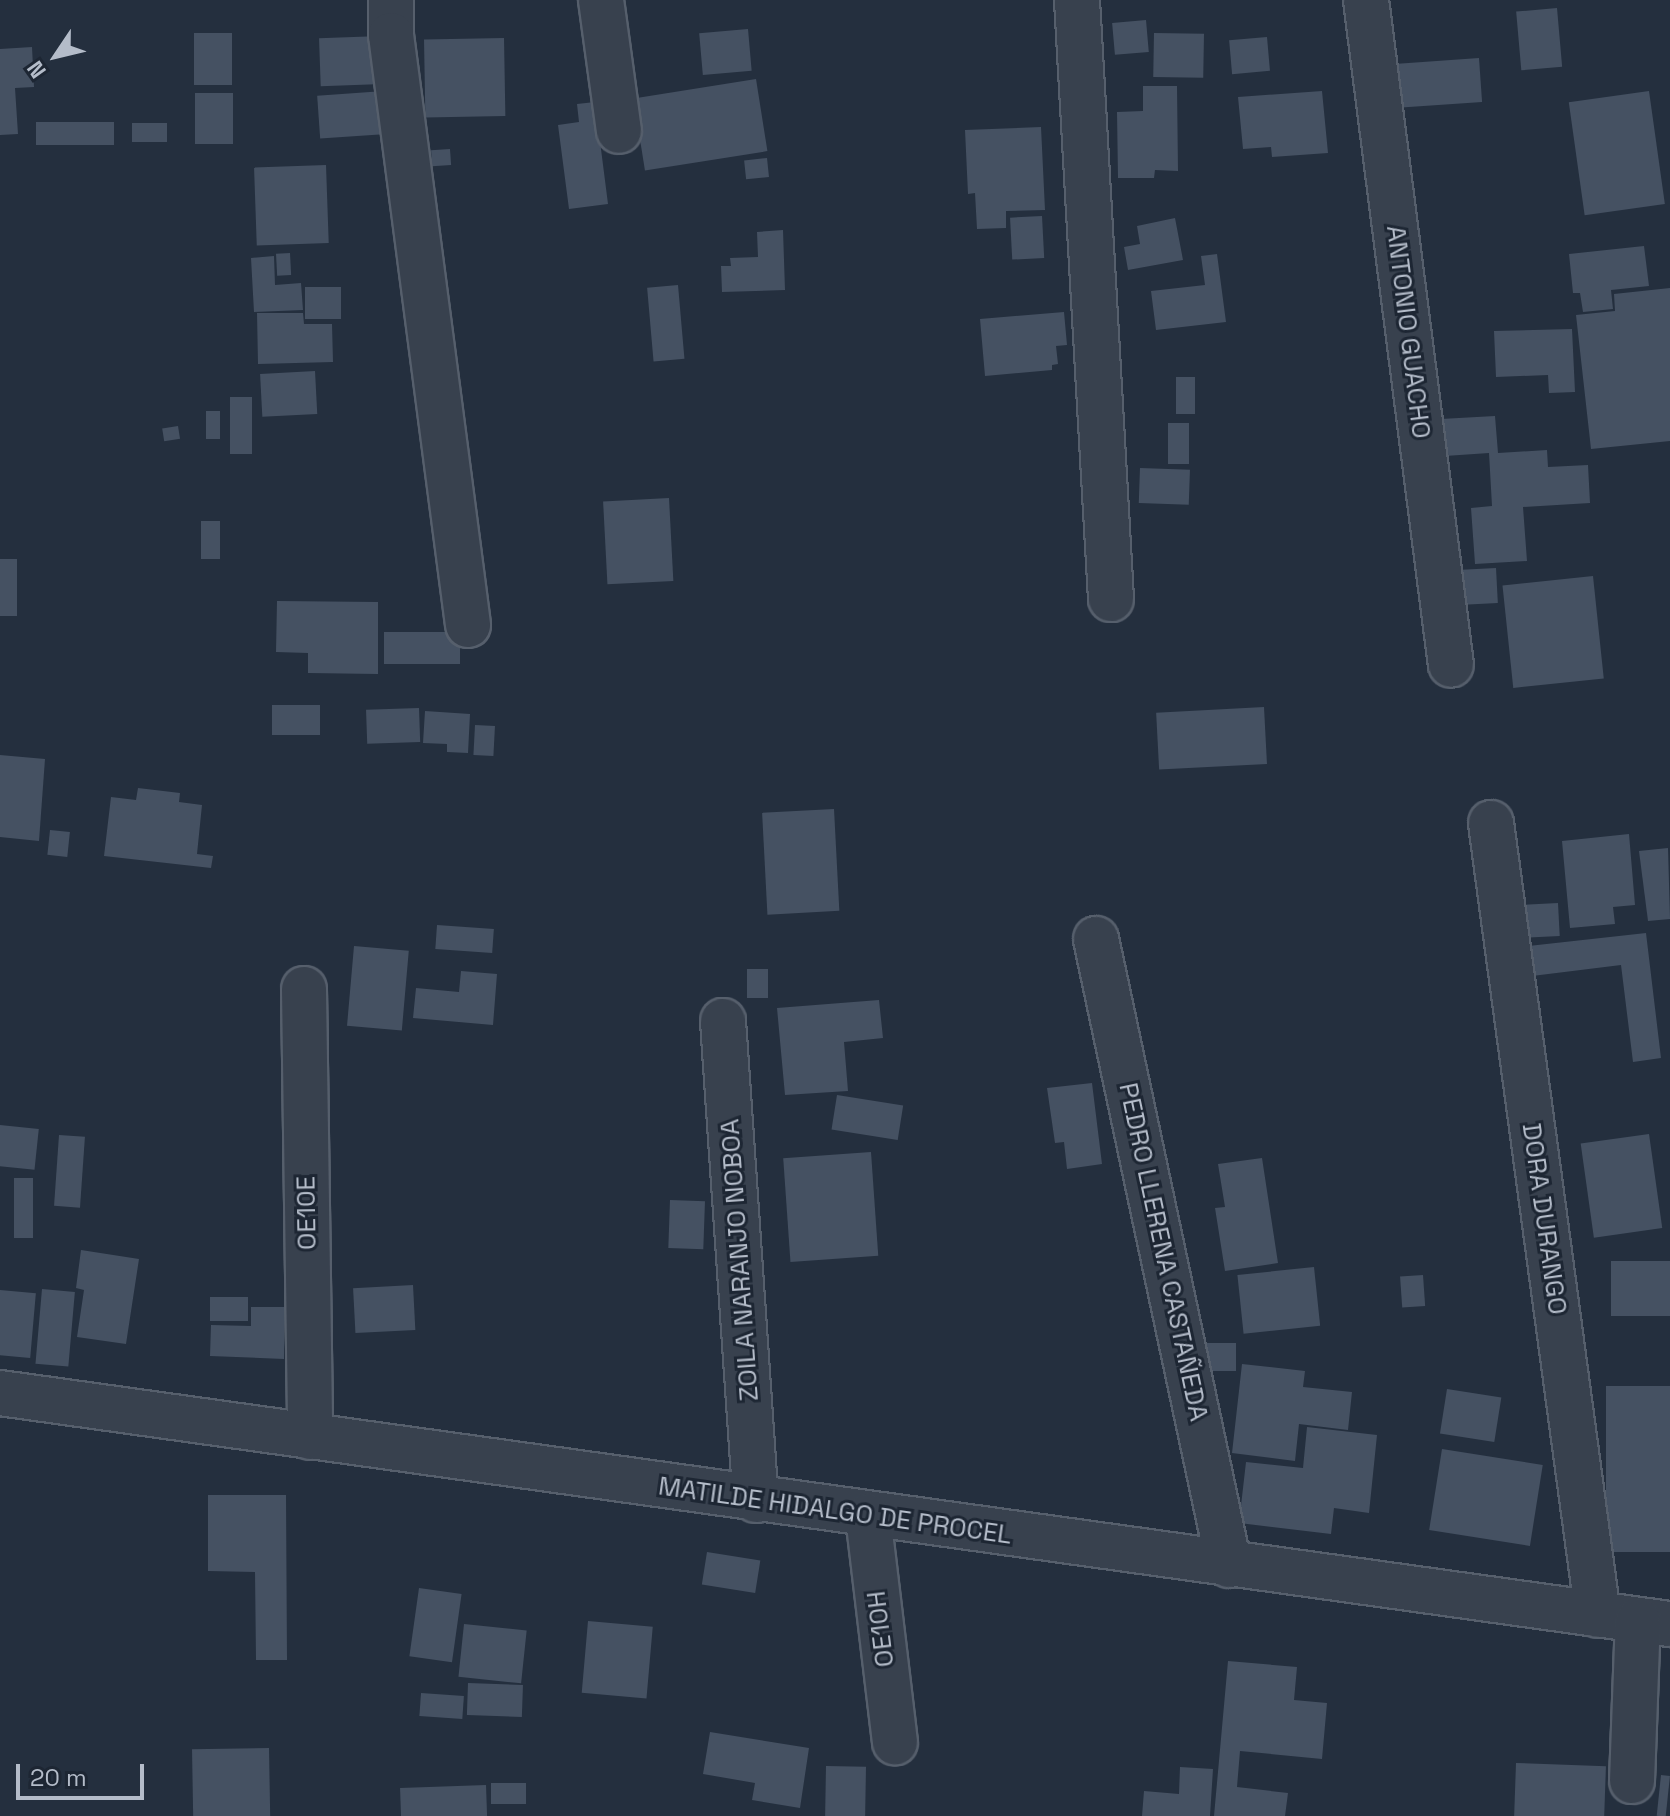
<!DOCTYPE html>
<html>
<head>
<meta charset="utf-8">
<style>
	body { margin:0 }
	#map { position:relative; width:1670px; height:1816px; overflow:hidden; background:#242f3e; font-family:"Space Grotesk",sans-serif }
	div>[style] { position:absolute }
	.building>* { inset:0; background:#455162; transform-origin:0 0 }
	.roads { filter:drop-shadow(2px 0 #565f6c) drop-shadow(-2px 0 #565f6c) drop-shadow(0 2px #565f6c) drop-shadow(0 -2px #565f6c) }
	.minor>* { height:44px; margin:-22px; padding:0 22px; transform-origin:22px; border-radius:22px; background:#38414e }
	span { translate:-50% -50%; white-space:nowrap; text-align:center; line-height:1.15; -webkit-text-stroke:6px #1d2633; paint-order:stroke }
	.street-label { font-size:26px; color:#b4bcc9 }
	.north { position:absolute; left:16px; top:16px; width:80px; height:80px; -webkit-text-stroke:6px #1d2633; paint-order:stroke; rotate:235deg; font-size:22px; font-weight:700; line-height:32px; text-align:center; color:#b4bcc9 }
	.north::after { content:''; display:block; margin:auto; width:28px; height:36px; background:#b4bcc9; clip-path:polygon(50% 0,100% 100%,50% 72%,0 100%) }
	.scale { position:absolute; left:16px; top:1764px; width:128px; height:36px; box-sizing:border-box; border:4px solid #b4bcc9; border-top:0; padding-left:10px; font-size:24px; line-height:28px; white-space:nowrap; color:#b4bcc9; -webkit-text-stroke:6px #1d2633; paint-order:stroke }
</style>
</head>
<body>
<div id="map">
	<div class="building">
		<i style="left:1557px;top:8px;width:59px;height:41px;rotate:85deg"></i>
		<i style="left:1146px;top:20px;width:32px;height:34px;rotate:85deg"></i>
		<i style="left:748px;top:29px;width:42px;height:49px;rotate:85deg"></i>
		<i style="left:194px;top:33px;width:38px;height:52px"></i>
		<i style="left:1154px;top:33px;width:50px;height:44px;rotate:1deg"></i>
		<i style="left:381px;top:36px;width:48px;height:62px;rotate:88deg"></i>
		<i style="left:1267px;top:37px;width:34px;height:38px;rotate:85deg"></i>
		<i style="left:504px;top:38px;width:78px;height:80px;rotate:89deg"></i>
		<i style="clip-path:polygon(32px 47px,34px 87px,15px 88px,18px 134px,0 135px,0 49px)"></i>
		<i style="left:1479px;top:58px;width:44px;height:99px;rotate:86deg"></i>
		<i style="left:756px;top:79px;width:73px;height:124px;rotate:81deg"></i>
		<i style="clip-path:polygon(1143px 86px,1177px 86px,1178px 171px,1155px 170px,1154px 178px,1118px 178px,1117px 112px,1143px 111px)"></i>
		<i style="left:384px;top:91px;width:43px;height:67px;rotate:86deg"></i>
		<i style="clip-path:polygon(1322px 91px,1328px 153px,1272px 157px,1271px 147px,1243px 149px,1238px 97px)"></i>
		<i style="left:1649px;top:91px;width:114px;height:81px;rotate:82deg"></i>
		<i style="left:195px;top:93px;width:38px;height:51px"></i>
		<i style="clip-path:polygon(595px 102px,608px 204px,569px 209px,558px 125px,579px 122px,577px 104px)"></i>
		<i style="left:36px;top:122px;width:78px;height:23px"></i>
		<i style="left:132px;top:123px;width:35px;height:19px"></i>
		<i style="clip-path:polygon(1041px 127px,1045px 210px,1006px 211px,1006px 228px,977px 229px,975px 193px,968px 194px,965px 130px)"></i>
		<i style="left:450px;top:149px;width:16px;height:19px;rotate:86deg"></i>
		<i style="left:767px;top:158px;width:19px;height:23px;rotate:84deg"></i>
		<i style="left:326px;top:165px;width:78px;height:72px;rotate:88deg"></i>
		<i style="left:1042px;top:216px;width:42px;height:32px;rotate:87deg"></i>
		<i style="clip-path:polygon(1175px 218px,1183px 260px,1128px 270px,1124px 247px,1140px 244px,1137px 226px)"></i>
		<i style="clip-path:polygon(783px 230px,785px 290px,722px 292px,721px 266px,731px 266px,730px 258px,758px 257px,757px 232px)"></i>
		<i style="clip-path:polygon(1644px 246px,1649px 286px,1611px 290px,1613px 309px,1583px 312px,1580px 293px,1573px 293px,1569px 254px)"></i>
		<i style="left:290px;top:253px;width:22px;height:14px;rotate:87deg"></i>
		<i style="clip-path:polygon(1217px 254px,1226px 322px,1156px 330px,1151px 291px,1205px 285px,1201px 256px)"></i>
		<i style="clip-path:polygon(274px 256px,275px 285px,301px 283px,303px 310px,254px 312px,251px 258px)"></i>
		<i style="left:678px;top:285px;width:74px;height:31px;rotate:85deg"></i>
		<i style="left:305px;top:287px;width:36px;height:32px"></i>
		<i style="clip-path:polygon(1670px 288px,1670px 441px,1591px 449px,1576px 315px,1615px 311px,1614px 294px)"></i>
		<i style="clip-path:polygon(1064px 312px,1067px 345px,1056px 346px,1058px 364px,1052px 365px,1052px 370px,985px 376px,980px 319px)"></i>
		<i style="clip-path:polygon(257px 313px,303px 313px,304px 324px,332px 324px,333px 362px,258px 364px)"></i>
		<i style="clip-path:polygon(1572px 329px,1575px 392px,1549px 393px,1548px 375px,1496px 377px,1494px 331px)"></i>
		<i style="left:315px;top:371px;width:43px;height:55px;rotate:87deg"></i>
		<i style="left:1176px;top:377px;width:19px;height:37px"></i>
		<i style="left:230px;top:397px;width:22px;height:57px"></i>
		<i style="left:206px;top:411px;width:14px;height:28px"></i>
		<i style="clip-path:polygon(1495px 416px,1498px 453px,1547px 450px,1548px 467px,1588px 465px,1590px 503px,1523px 507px,1527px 561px,1475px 564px,1471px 508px,1492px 506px,1489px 453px,1445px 456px,1441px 419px)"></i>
		<i style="left:1168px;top:423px;width:21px;height:41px"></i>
		<i style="left:178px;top:426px;width:13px;height:16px;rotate:81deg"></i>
		<i style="left:1140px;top:468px;width:50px;height:35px;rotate:2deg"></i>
		<i style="left:669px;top:498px;width:83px;height:66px;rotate:87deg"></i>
		<i style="left:201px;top:521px;width:19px;height:38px"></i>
		<i style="left:0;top:559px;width:17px;height:57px"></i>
		<i style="left:1496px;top:568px;width:35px;height:39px;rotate:87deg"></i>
		<i style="left:1593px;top:576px;width:103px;height:91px;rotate:84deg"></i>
		<i style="clip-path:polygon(277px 601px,378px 602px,378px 674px,308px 673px,308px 653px,276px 652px)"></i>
		<i style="left:384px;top:632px;width:76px;height:32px"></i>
		<i style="left:320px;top:705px;width:30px;height:48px;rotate:90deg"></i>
		<i style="left:1264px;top:707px;width:57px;height:108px;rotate:87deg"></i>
		<i style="left:419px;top:708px;width:34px;height:53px;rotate:88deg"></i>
		<i style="clip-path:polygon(425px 711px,470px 714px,468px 753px,447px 752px,447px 744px,423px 743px)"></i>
		<i style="left:475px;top:725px;width:20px;height:30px;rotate:3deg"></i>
		<i style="clip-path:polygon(0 755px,45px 759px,39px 841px,0 837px)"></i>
		<i style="clip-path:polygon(138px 788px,180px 793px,179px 802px,202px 805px,197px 854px,213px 856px,211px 868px,104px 856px,111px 797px,136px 800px)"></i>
		<i style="left:834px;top:809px;width:102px;height:72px;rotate:87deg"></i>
		<i style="left:50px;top:830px;width:20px;height:25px;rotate:6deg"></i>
		<i style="clip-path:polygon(1629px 834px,1635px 905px,1613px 907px,1615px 924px,1570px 928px,1562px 841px)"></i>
		<i style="clip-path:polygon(1668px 848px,1670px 919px,1648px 921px,1639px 851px)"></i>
		<i style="left:1558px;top:903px;width:33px;height:47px;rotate:87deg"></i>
		<i style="left:437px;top:925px;width:57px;height:24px;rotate:4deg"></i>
		<i style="clip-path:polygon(1646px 933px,1661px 1058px,1633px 1062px,1621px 965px,1524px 977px,1520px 947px)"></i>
		<i style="left:354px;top:946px;width:55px;height:80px;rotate:5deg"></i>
		<i style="left:747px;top:969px;width:21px;height:29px"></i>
		<i style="clip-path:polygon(461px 971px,497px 974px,493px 1025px,413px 1018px,416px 988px,459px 992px)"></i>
		<i style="clip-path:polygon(879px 1000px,883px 1038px,844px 1042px,848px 1091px,785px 1095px,777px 1008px)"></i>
		<i style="clip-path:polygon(1092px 1083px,1102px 1164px,1067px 1169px,1064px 1142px,1055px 1143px,1047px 1088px)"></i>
		<i style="left:837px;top:1095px;width:67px;height:35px;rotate:9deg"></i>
		<i style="left:0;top:1125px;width:39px;height:41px;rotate:6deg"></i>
		<i style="left:1649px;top:1134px;width:95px;height:69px;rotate:82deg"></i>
		<i style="left:59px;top:1135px;width:26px;height:71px;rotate:4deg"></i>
		<i style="left:871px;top:1152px;width:104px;height:88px;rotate:86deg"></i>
		<i style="clip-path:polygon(1262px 1158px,1278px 1263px,1225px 1271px,1215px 1208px,1225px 1207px,1218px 1164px)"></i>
		<i style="left:14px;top:1178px;width:19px;height:60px"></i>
		<i style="left:670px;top:1200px;width:35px;height:48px;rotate:2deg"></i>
		<i style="clip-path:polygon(81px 1250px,139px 1259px,126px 1344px,77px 1337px,84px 1290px,76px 1288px)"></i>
		<i style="left:1670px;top:1261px;width:55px;height:59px;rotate:90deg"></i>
		<i style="left:1314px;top:1267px;width:59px;height:77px;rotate:84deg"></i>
		<i style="left:1423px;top:1275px;width:31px;height:23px;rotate:86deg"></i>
		<i style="left:413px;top:1285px;width:45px;height:60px;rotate:87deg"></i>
		<i style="left:42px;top:1289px;width:33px;height:75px;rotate:5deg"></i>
		<i style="left:0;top:1290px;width:36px;height:65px;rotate:5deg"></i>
		<i style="left:210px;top:1297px;width:38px;height:24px"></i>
		<i style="clip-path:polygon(251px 1307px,285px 1307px,284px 1359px,210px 1356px,211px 1325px,251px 1326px)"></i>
		<i style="left:1204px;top:1343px;width:32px;height:28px"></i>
		<i style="clip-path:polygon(1242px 1364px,1305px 1371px,1303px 1387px,1352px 1392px,1348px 1430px,1299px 1424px,1295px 1461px,1232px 1453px)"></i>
		<i style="left:1670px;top:1386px;width:166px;height:64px;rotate:90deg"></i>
		<i style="left:1447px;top:1389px;width:55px;height:45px;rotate:9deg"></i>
		<i style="clip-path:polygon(1307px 1427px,1377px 1435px,1369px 1513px,1334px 1508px,1331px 1534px,1239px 1523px,1246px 1462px,1303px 1468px)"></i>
		<i style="left:1442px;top:1449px;width:102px;height:82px;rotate:9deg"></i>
		<i style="clip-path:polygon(208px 1495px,286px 1495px,287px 1660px,256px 1660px,255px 1572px,208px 1571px)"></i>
		<i style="left:707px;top:1552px;width:54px;height:33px;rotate:9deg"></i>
		<i style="left:419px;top:1588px;width:43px;height:69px;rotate:8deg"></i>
		<i style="left:588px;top:1621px;width:65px;height:72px;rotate:5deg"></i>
		<i style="left:464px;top:1624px;width:63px;height:53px;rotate:6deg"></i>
		<i style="clip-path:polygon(1228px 1661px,1297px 1667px,1294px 1700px,1327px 1703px,1322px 1759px,1240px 1751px,1237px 1787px,1288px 1793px,1285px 1816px,1214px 1816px)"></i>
		<i style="left:468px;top:1683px;width:55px;height:32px;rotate:2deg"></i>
		<i style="left:421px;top:1693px;width:43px;height:23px;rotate:4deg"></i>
		<i style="clip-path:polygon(710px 1732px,809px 1748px,800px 1808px,752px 1800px,755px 1783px,703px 1774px)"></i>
		<i style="left:269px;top:1748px;width:68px;height:77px;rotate:89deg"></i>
		<i style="left:1516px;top:1763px;width:90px;height:53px;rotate:2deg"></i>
		<i style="left:826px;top:1766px;width:40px;height:50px;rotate:1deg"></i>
		<i style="clip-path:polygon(1180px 1767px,1213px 1769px,1210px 1816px,1142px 1816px,1144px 1791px,1179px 1794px)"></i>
		<i style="left:1661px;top:1775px;width:9px;height:41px;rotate:6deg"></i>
		<i style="left:491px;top:1783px;width:35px;height:21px"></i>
		<i style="left:486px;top:1785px;width:31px;height:86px;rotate:88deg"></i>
	</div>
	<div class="roads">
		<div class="minor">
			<i style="left:391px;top:0;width:35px;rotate:90deg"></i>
			<i style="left:391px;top:35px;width:595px;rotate:82.56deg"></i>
			<i style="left:601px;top:0;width:132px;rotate:82.2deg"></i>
			<i style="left:1077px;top:0;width:600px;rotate:86.75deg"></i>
			<i style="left:1366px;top:0;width:670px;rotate:82.72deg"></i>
			<i style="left:1491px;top:823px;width:799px;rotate:82.31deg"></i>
			<i style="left:1096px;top:939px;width:640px;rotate:78.01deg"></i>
			<i style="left:304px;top:989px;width:448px;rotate:89.2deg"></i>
			<i style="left:723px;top:1021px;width:480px;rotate:86.1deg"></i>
			<i style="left:0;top:1393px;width:1686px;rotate:7.88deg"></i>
			<i style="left:868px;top:1516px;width:228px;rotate:83.2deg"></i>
			<i style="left:1632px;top:1781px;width:161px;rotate:-87.9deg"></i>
		</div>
	</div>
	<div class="street-label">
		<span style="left:1408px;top:332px;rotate:83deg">ANTONIO GUACHO</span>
		<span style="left:307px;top:1213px;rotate:-91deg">OE10E</span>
		<span style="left:1544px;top:1219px;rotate:82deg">DORA DURANGO</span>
		<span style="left:1163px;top:1252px;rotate:78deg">PEDRO LLERENA CASTAÑEDA</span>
		<span style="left:740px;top:1260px;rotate:-94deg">ZOILA NARANJO NOBOA</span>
		<span style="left:835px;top:1511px;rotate:8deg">MATILDE HIDALGO DE PROCEL</span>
		<span style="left:881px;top:1629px;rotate:-97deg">OE10H</span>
	</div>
	<div class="north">N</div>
	<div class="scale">20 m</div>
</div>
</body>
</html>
